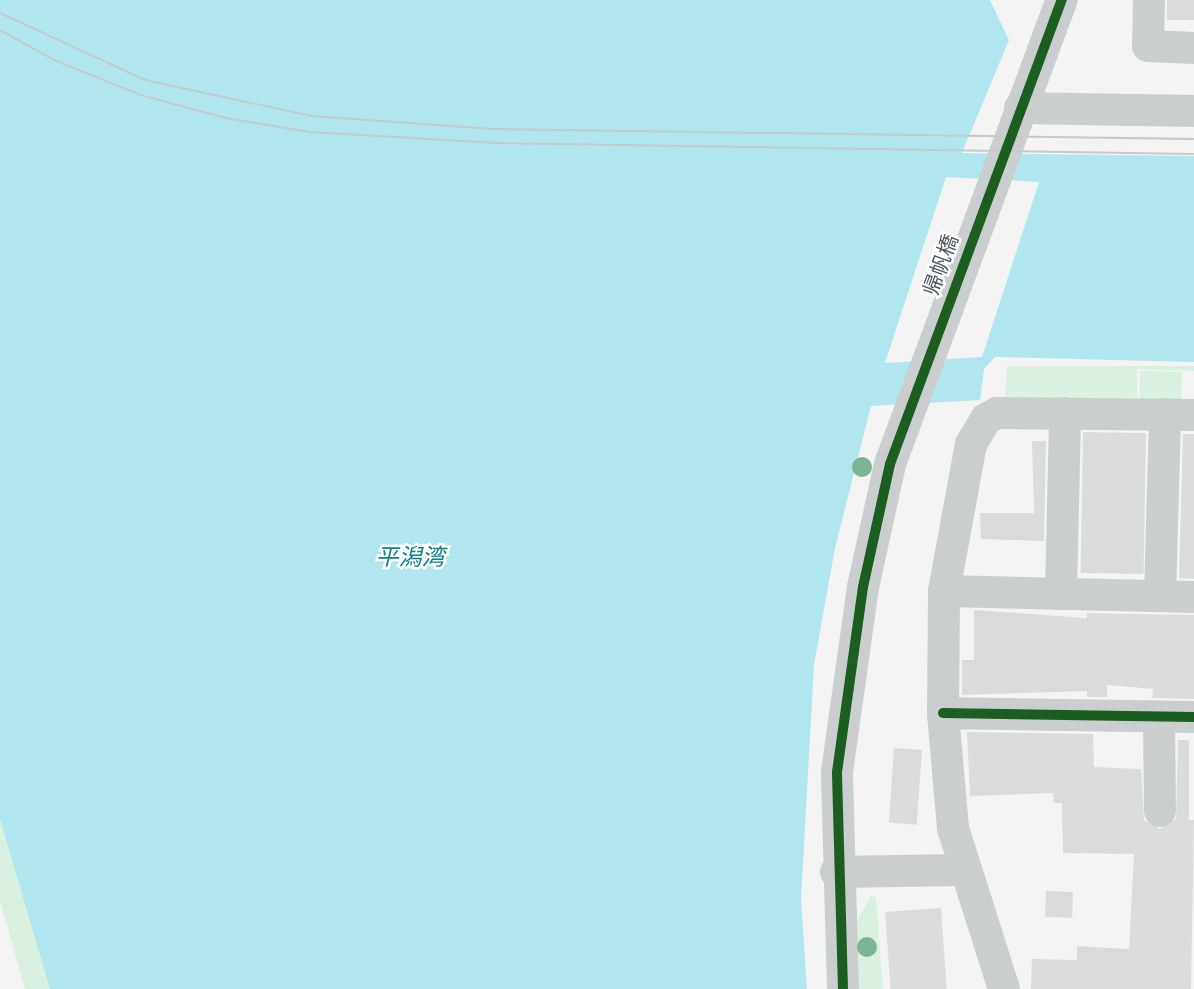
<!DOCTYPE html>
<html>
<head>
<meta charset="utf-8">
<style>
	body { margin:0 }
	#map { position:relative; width:1194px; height:989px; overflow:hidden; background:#f4f4f4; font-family:Jost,"Noto Sans JP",sans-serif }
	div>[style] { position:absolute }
	.green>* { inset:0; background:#daf1e1; transform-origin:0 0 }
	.water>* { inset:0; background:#b0e7ee }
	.pier>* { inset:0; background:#f4f4f4 }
	.building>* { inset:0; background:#dadcdc; transform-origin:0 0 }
	.minor>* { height:32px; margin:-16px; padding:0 16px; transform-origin:16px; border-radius:16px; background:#cbcecf }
	.tram>* { height:2px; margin:-1px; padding:0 1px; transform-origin:1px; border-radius:1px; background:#c7c9ca }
	.cycleway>* { height:10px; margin:-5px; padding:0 5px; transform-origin:5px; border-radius:5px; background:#1b5e20 }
	.trees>* { width:20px; height:20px; margin:-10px; border-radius:50%; background:#7cb593 }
	span { translate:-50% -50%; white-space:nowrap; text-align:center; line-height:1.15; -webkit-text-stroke:5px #fff; paint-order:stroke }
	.street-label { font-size:21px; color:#4b5860 }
	.water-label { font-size:23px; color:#10808e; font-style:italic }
</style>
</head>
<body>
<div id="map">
	<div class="green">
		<i style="clip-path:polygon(1007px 366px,1194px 366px,1194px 371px,1137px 369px,1137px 398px,1005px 403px)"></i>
		<i style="left:1140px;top:371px;width:42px;height:28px;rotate:1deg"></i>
		<i style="clip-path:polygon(0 788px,58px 989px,25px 989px,0 901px)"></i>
		<i style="clip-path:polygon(871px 896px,876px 897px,883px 989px,858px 989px,853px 928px)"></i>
	</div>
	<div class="water">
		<i style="clip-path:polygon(0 0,990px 0,1009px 40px,962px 153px,1194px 156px,1194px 362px,995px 357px,984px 369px,980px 400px,871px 406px,835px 548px,814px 665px,801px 899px,807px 989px,50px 989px,0 819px)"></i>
	</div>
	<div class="pier">
		<i style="clip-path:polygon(946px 177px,1039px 182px,982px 357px,885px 363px)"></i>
	</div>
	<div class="building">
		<i style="left:1167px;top:0;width:27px;height:20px"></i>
		<i style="left:1083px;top:432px;width:63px;height:141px;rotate:1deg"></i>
		<i style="clip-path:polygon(1183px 434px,1194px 434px,1194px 579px,1179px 578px)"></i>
		<i style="clip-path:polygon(1032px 441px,1046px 441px,1044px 541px,981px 539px,980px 513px,1034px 513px)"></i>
		<i style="clip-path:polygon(974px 610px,1087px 618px,1087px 613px,1194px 615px,1194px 699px,1152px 698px,1153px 689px,1107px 685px,1107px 697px,1087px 697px,1087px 691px,962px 695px,962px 660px,974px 660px)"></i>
		<i style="clip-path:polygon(967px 732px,1093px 734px,1094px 767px,1141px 769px,1144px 820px,1160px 829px,1176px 819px,1178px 740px,1189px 740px,1189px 820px,1194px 820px,1191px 989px,1031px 989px,1032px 959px,1077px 960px,1077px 946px,1129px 949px,1134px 854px,1063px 853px,1062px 803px,1054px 803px,1053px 793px,970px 796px)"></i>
		<i style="left:894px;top:748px;width:28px;height:75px;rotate:4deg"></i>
		<i style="left:1046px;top:891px;width:27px;height:26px;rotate:2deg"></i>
		<i style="left:941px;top:908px;width:81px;height:56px;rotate:86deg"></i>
	</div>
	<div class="minor">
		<i style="left:1149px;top:0;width:46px;rotate:91.2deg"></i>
		<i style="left:1148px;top:46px;width:46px;rotate:2.5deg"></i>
		<i style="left:1020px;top:108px;width:174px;rotate:1deg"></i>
		<i style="left:944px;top:591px;width:250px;rotate:1.4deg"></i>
		<i style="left:1061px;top:594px;width:181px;rotate:-88.7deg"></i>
		<i style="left:1160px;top:596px;width:182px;rotate:-88.4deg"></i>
		<i style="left:943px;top:713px;width:251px;rotate:0.9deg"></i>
		<i style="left:1159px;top:717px;width:94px;rotate:89.4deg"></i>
		<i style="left:836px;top:872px;width:130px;rotate:-0.9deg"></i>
		<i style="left:843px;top:989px;width:217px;rotate:-91.6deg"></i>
		<i style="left:837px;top:772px;width:187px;rotate:-82deg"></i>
		<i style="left:863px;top:587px;width:126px;rotate:-77.6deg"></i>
		<i style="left:890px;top:464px;width:495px;rotate:-69.7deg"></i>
		<i style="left:1004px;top:989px;width:169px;rotate:-107.6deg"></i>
		<i style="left:953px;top:828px;width:115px;rotate:-95deg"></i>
		<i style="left:943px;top:713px;width:122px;rotate:-89.5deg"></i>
		<i style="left:944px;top:591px;width:149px;rotate:-79.6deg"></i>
		<i style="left:971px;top:444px;width:29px;rotate:-59deg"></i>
		<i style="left:986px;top:419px;width:13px;rotate:-29deg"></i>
		<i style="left:997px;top:413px;width:197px;rotate:0.6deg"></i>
	</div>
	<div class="tram">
		<i style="left:0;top:13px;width:160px;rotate:24.8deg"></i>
		<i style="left:145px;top:80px;width:171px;rotate:12.2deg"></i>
		<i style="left:312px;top:116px;width:181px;rotate:4.1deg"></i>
		<i style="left:493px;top:129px;width:701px;rotate:0.82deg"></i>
		<i style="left:0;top:30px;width:62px;rotate:29.1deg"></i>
		<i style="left:54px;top:60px;width:94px;rotate:21.9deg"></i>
		<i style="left:141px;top:95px;width:88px;rotate:15.1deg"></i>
		<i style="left:226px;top:118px;width:85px;rotate:9.5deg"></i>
		<i style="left:310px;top:132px;width:183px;rotate:3.4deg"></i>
		<i style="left:493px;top:143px;width:701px;rotate:0.9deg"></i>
	</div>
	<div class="cycleway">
		<i style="left:943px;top:713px;width:251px;rotate:0.9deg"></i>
		<i style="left:843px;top:989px;width:217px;rotate:-91.6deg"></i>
		<i style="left:837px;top:772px;width:187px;rotate:-82deg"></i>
		<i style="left:863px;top:587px;width:126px;rotate:-77.6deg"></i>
		<i style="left:890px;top:464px;width:495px;rotate:-69.7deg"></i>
	</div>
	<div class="trees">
		<i style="left:862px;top:467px"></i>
		<i style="left:867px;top:947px"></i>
	</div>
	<div class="street-label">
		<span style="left:941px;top:265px;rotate:-70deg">帰帆橋</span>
	</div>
	<div class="water-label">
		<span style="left:410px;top:557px">平潟湾</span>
	</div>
</div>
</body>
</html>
